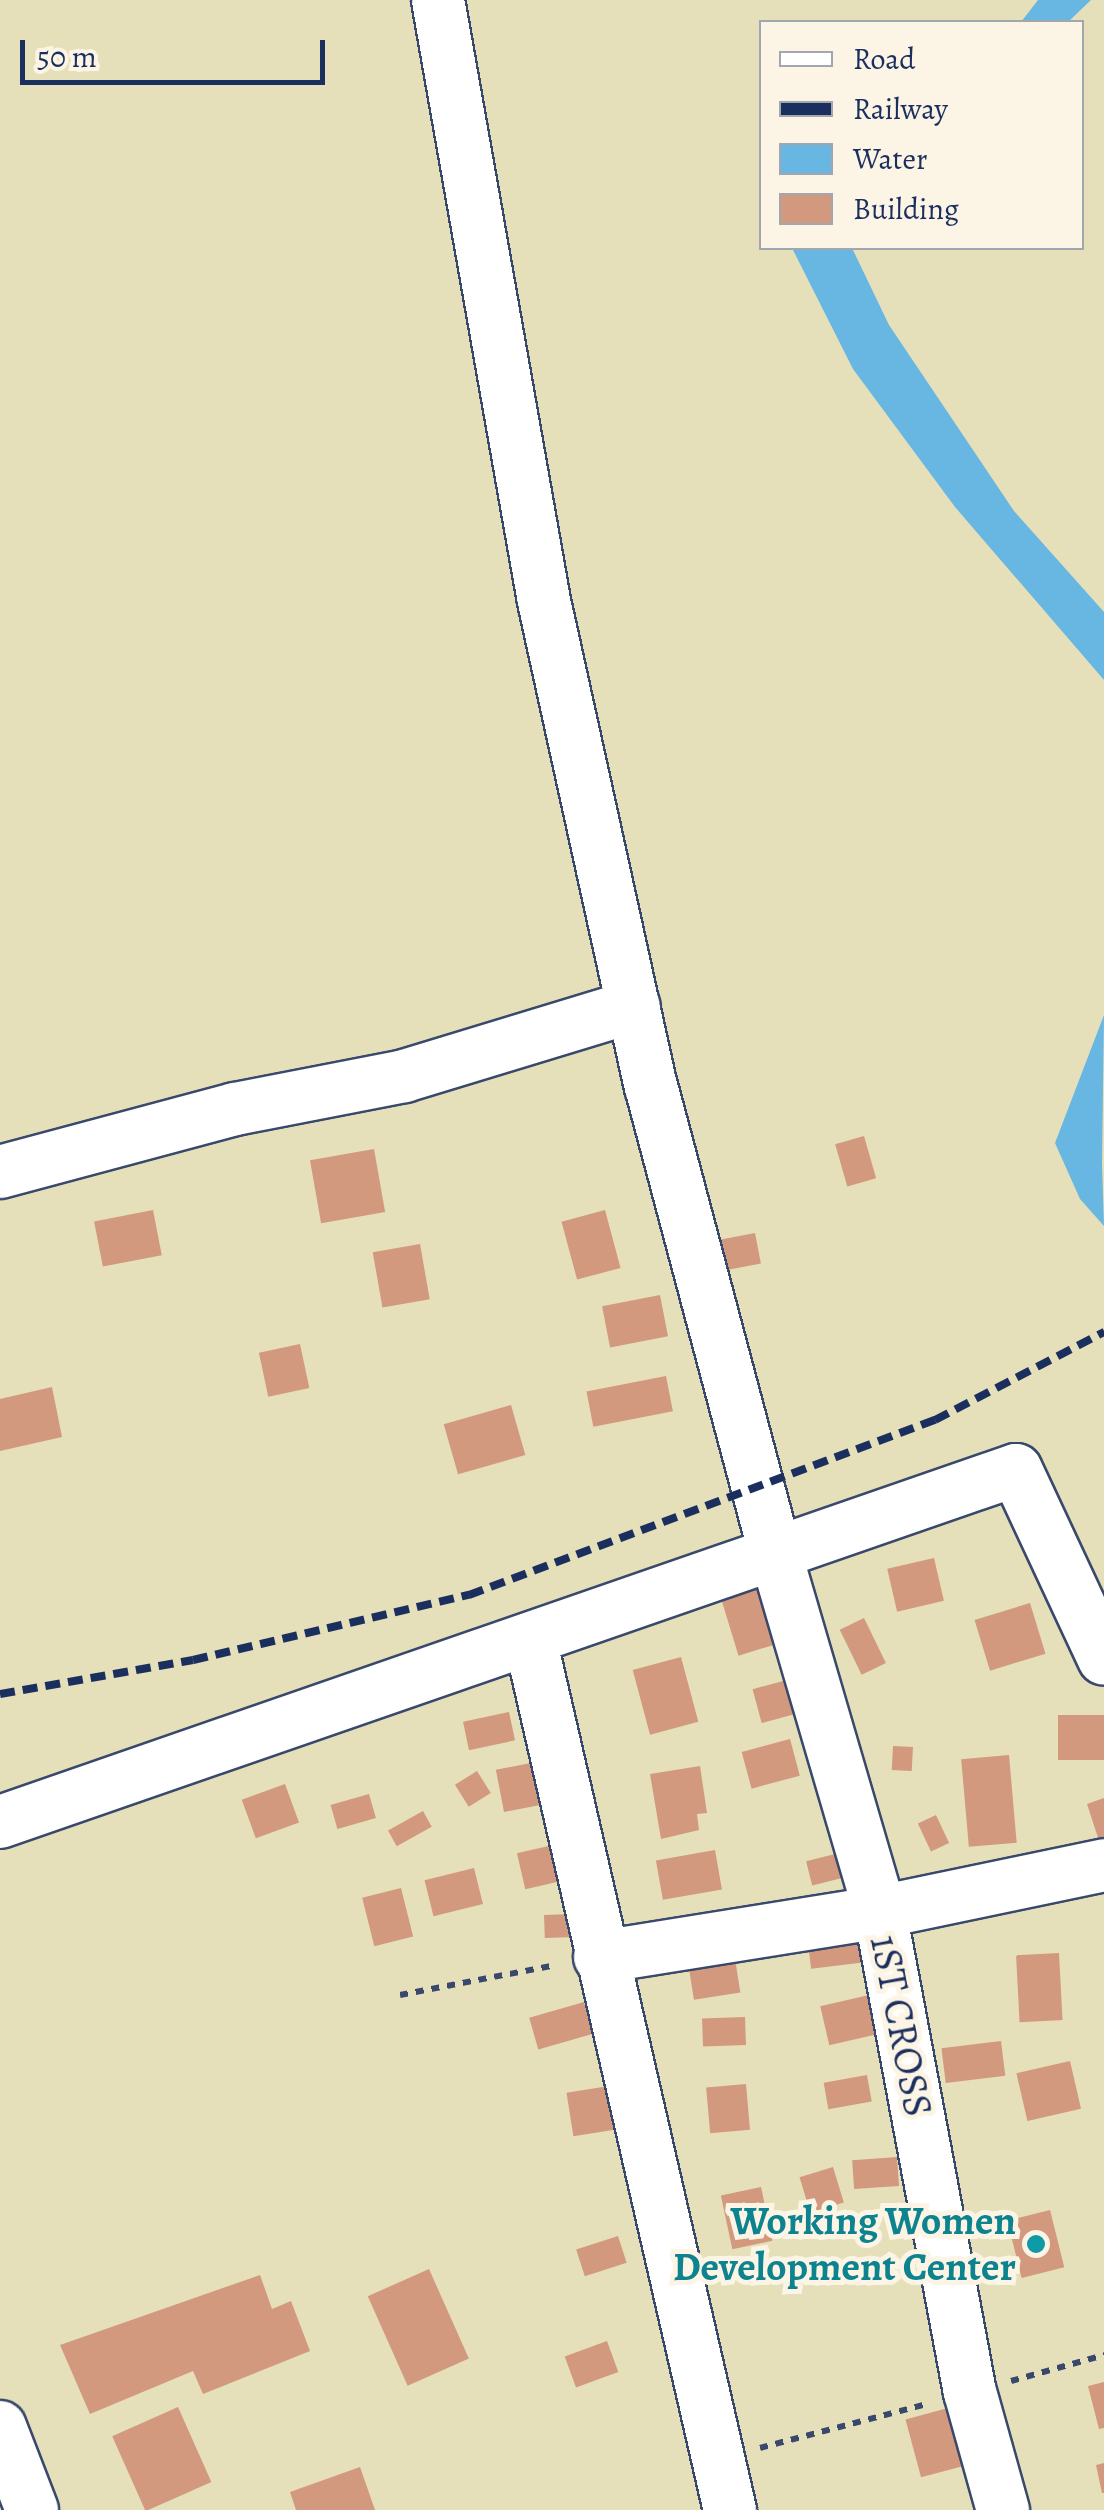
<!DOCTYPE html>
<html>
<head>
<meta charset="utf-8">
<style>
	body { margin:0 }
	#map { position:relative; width:1104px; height:2510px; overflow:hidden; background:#e5dfba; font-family:Alegreya,serif }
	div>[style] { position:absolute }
	.water>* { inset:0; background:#67b7e2 }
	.building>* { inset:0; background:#d2997e; transform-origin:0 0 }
	.path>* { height:6px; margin-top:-3px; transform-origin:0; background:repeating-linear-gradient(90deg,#39496c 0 8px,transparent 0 16px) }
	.roads { filter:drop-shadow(2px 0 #39496c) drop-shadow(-2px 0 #39496c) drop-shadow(0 2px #39496c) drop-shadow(0 -2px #39496c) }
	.minor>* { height:52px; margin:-26px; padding:0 26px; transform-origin:26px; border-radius:26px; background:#fff }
	.rail>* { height:8px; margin-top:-4px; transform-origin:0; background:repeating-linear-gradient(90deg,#1b2f5e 0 15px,transparent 0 23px) }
	.dots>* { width:28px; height:28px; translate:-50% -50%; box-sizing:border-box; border:5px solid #fcf5e5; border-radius:50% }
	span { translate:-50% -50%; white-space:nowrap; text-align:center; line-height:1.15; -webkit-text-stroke:10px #fcf5e5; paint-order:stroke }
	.street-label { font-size:40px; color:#1b2f5e }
	.culture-label { font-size:40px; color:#0d838f; font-weight:700 }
	.right { translate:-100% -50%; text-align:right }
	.legend { position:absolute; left:759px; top:20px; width:325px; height:230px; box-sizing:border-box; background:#fcf5e5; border:2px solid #a2a6af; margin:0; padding:12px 18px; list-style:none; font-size:30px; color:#1b2f5e }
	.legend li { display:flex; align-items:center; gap:20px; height:50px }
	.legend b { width:50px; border:2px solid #a2a6af }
	.scale { position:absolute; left:20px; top:40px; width:305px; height:45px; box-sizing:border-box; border:5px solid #1b2f5e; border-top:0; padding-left:12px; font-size:30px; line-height:35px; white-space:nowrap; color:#1b2f5e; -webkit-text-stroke:8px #fcf5e5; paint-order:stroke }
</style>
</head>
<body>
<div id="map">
	<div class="water">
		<i style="clip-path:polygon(1038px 0,1091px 0,1068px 22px,1021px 22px)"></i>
		<i style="clip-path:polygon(792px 248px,852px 248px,889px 325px,1014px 511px,1104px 612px,1104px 680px,955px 507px,853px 369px)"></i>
		<i style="clip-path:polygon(1104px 1015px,1102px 1163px,1104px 1226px,1080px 1199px,1055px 1143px)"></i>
	</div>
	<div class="building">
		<i style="left:864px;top:1136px;width:44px;height:30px;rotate:74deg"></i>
		<i style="left:374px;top:1149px;width:64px;height:65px;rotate:80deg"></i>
		<i style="left:153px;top:1210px;width:46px;height:60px;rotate:79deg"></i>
		<i style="left:605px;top:1210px;width:60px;height:45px;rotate:75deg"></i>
		<i style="left:755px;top:1233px;width:31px;height:36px;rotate:79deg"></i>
		<i style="left:420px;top:1244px;width:56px;height:48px;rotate:80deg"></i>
		<i style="left:660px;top:1295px;width:42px;height:59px;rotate:79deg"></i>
		<i style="left:300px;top:1344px;width:45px;height:42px;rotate:78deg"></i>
		<i style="left:666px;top:1376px;width:36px;height:81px;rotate:79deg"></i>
		<i style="clip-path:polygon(52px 1387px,62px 1437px,0 1451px,0 1399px)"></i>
		<i style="left:511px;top:1405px;width:52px;height:70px;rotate:74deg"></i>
		<i style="left:934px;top:1558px;width:44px;height:48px;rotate:77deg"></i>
		<i style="left:771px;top:1584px;width:59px;height:52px;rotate:73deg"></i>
		<i style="left:1030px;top:1603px;width:53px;height:58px;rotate:73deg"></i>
		<i style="left:864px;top:1618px;width:50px;height:27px;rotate:64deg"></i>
		<i style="left:681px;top:1657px;width:67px;height:50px;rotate:75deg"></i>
		<i style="left:798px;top:1677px;width:35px;height:47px;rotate:75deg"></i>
		<i style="left:509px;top:1712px;width:29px;height:47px;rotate:78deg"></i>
		<i style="left:1104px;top:1715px;width:45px;height:46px;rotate:90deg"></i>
		<i style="left:790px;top:1739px;width:38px;height:50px;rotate:75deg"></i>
		<i style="left:893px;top:1746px;width:20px;height:24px;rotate:3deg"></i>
		<i style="left:1009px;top:1755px;width:88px;height:48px;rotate:85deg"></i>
		<i style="left:541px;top:1761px;width:43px;height:46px;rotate:79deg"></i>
		<i style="clip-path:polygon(700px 1766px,707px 1813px,697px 1814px,699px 1830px,661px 1839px,650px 1774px)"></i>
		<i style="left:477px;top:1771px;width:26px;height:26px;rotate:58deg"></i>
		<i style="left:285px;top:1784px;width:41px;height:46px;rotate:70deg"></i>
		<i style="left:369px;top:1794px;width:25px;height:40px;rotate:74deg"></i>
		<i style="clip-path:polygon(1104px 1798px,1104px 1853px,1103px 1853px,1087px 1804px)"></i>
		<i style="left:423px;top:1811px;width:18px;height:40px;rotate:61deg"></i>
		<i style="left:936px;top:1815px;width:31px;height:20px;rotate:65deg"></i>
		<i style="left:553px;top:1845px;width:37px;height:37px;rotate:77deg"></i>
		<i style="left:715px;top:1850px;width:40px;height:60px;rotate:80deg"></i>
		<i style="left:843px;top:1852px;width:25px;height:38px;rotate:76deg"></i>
		<i style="left:474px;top:1868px;width:37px;height:51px;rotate:76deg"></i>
		<i style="left:401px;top:1888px;width:50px;height:40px;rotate:76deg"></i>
		<i style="left:574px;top:1914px;width:23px;height:30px;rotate:88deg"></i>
		<i style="left:857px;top:1932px;width:31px;height:50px;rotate:83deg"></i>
		<i style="left:733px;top:1946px;width:47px;height:47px;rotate:81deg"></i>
		<i style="left:1059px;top:1953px;width:67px;height:43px;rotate:87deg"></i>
		<i style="left:869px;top:1995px;width:40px;height:50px;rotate:77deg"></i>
		<i style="left:584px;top:2002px;width:33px;height:57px;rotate:74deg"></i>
		<i style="left:745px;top:2017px;width:28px;height:43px;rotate:88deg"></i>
		<i style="left:1001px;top:2041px;width:35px;height:60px;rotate:83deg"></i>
		<i style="left:1070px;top:2061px;width:49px;height:55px;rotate:77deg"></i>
		<i style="left:867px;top:2075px;width:27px;height:44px;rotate:80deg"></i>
		<i style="left:746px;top:2084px;width:46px;height:40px;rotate:85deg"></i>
		<i style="left:609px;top:2086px;width:44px;height:43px;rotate:81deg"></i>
		<i style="left:897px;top:2157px;width:29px;height:45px;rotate:86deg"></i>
		<i style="left:833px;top:2167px;width:37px;height:35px;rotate:73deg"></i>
		<i style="left:761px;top:2187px;width:55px;height:41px;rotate:78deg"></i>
		<i style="left:1050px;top:2210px;width:59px;height:44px;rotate:76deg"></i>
		<i style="left:618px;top:2236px;width:28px;height:44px;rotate:72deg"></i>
		<i style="left:429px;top:2269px;width:98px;height:67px;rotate:66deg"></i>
		<i style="clip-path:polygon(260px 2275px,272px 2309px,291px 2301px,310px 2351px,203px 2394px,193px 2371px,90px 2414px,60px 2345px)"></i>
		<i style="left:607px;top:2341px;width:33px;height:45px;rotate:70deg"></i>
		<i style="clip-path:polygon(1104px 2382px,1104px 2428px,1099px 2429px,1088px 2386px)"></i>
		<i style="left:178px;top:2407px;width:82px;height:72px;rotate:66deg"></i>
		<i style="left:948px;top:2408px;width:60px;height:44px;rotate:75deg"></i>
		<i style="clip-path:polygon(1104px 2463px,1104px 2493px,1102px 2493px,1096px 2465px)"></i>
		<i style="clip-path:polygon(360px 2467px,375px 2510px,296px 2510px,290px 2492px)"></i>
	</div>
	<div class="path">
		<i style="left:400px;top:1995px;width:159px;rotate:-10.9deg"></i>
		<i style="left:1011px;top:2381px;width:97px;rotate:-15.6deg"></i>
		<i style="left:760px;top:2448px;width:173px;rotate:-14.8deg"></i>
	</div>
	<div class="roads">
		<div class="minor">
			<i style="left:438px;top:0;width:610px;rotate:80deg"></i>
			<i style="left:544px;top:601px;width:497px;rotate:77.6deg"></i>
			<i style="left:651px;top:1086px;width:479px;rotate:75.1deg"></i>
			<i style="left:774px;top:1549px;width:378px;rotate:73.7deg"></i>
			<i style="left:880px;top:1912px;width:488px;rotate:79.4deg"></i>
			<i style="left:970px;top:2392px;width:123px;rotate:74.4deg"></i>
			<i style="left:0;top:1172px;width:243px;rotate:-15deg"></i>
			<i style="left:235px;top:1109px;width:172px;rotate:-11deg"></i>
			<i style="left:404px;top:1076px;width:240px;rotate:-16.9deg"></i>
			<i style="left:530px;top:1639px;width:894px;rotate:77.07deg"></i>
			<i style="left:0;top:1822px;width:1075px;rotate:-19.11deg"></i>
			<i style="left:1016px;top:1470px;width:208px;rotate:65deg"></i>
			<i style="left:600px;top:1957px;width:284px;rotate:-9.1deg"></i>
			<i style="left:880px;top:1912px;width:229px;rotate:-11.8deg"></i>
			<i style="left:0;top:2427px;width:89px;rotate:68.9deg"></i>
		</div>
	</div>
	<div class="rail">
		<i style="left:0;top:1694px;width:196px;rotate:-10deg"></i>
		<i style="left:193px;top:1660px;width:284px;rotate:-13.3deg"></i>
		<i style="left:469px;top:1595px;width:498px;rotate:-20.6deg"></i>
		<i style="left:935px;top:1420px;width:191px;rotate:-27.5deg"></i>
	</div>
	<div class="dots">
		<i style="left:1036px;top:2244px;background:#0f9aa8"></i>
	</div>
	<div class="street-label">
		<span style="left:901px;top:2026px;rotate:79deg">1ST CROSS</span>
	</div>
	<div class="culture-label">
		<span class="right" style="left:1016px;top:2244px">Working Women<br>Development Center</span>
	</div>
	<ul class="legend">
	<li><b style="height:12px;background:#fff"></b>Road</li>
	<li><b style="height:12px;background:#1b2f5e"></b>Railway</li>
	<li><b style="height:28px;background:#67b7e2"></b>Water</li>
	<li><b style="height:28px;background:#d2997e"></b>Building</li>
	</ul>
	<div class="scale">50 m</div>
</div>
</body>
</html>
